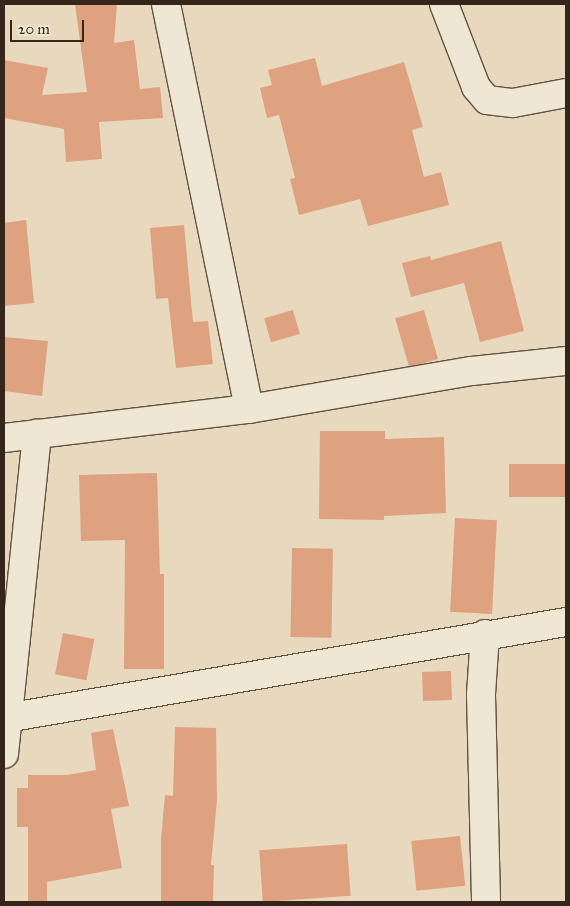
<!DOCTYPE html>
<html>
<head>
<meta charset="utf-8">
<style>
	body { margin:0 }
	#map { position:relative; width:570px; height:906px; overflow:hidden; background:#e8d8bd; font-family:"IM FELL Great Primer",serif }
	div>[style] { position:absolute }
	.building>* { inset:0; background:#dfa280; transform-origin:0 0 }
	.roads { filter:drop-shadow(1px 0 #625243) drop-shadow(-1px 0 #625243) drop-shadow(0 1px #625243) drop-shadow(0 -1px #625243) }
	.minor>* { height:28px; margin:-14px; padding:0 14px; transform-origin:14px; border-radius:14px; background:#f0e6d4 }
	span { translate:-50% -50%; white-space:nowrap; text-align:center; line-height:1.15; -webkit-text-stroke:4px #f0e6d4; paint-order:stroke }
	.frame { position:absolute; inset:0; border:5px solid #35251a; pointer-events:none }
	.scale { position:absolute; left:10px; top:20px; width:74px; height:22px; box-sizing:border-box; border:2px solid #35251a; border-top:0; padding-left:6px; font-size:15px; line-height:18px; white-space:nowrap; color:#35251a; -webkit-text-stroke:4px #f0e6d4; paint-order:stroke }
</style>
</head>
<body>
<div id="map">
	<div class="building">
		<i style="clip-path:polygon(75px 4px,117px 4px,114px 43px,134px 40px,140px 89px,160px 87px,163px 118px,99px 122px,102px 159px,66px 162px,64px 129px,4px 118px,4px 60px,48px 68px,42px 95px,87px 92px)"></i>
		<i style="clip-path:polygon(315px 58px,322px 86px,404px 62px,423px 127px,412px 130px,424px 177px,441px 172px,449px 205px,368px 226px,360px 199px,299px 215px,290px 179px,295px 178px,279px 115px,267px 118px,260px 88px,272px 85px,268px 70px)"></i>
		<i style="clip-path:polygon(26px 220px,34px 303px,4px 306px,4px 223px)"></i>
		<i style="clip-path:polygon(184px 225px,193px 322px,208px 321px,213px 364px,176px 368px,168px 298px,156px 299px,150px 228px)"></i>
		<i style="clip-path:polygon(501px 241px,524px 331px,480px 342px,464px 283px,411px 297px,402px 263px,430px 256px,431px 260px)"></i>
		<i style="left:293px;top:310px;width:25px;height:30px;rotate:74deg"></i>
		<i style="left:424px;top:310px;width:51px;height:30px;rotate:74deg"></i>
		<i style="clip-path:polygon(4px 337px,48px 341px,42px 396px,4px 391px)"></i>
		<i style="clip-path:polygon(320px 431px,385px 431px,385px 439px,444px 437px,446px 513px,384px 516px,384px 520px,319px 519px)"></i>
		<i style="left:566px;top:464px;width:33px;height:57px;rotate:90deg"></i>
		<i style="clip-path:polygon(157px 473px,160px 574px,164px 574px,164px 669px,124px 669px,125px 540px,81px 541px,79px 475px)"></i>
		<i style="left:455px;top:518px;width:42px;height:94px;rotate:3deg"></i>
		<i style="left:292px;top:548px;width:41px;height:89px;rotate:1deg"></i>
		<i style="left:63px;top:633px;width:32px;height:42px;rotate:11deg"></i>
		<i style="left:451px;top:671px;width:29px;height:29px;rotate:88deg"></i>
		<i style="clip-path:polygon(175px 727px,216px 728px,217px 800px,211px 865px,214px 865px,213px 902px,161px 902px,161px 839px,165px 795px,173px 796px)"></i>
		<i style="clip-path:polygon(113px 729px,129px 806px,111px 809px,122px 868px,47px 882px,47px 902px,28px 902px,28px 827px,17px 827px,17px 788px,28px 788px,28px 775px,67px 775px,96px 770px,91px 733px)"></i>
		<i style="left:460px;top:836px;width:50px;height:49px;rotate:84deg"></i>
		<i style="left:347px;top:844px;width:52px;height:88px;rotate:86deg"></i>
	</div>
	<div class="roads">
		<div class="minor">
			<i style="left:166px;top:4px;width:413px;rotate:78.4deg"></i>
			<i style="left:444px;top:4px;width:89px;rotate:68.9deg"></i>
			<i style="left:476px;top:87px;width:17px;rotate:50deg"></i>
			<i style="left:487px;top:100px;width:26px;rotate:7deg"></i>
			<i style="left:513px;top:103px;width:54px;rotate:-10.7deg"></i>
			<i style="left:4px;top:438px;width:247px;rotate:-6.8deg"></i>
			<i style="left:249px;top:409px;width:226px;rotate:-9.7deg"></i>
			<i style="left:472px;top:371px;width:95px;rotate:-6.1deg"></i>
			<i style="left:485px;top:634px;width:61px;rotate:93.8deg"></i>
			<i style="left:481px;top:695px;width:207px;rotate:88.6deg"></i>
			<i style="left:6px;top:718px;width:568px;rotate:-9.73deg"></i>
			<i style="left:4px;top:754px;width:322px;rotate:-84.1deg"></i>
		</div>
	</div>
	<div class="frame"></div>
	<div class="scale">20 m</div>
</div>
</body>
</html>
